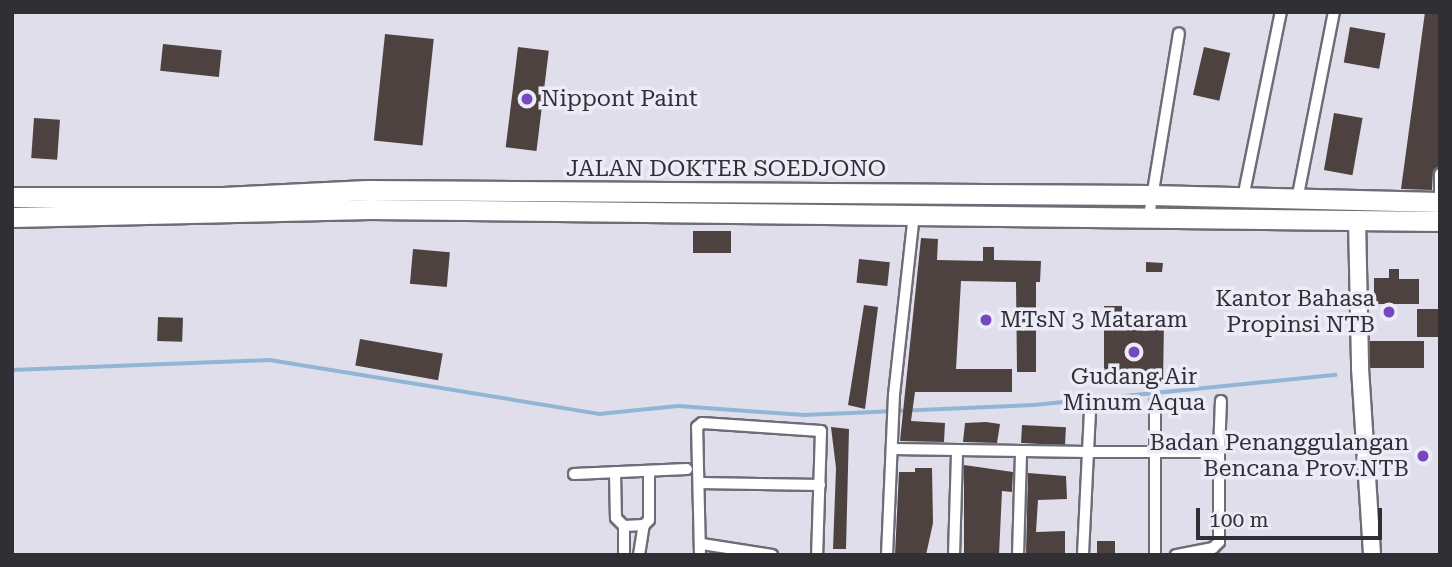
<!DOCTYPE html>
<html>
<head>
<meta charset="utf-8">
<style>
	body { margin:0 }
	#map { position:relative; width:1452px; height:567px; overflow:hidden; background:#dfdeea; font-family:"Roboto Serif",serif }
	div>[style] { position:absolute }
	.stream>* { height:3.5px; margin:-1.75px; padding:0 1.75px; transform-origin:1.75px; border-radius:1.75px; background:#92b5d5 }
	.building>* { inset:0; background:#4d423f; transform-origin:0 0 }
	.roads { filter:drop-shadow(2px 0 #6d6d77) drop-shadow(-2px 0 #6d6d77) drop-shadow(0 2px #6d6d77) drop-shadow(0 -2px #6d6d77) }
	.street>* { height:10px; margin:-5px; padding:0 5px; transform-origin:5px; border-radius:5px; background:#fff }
	.secondary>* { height:16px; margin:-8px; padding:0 8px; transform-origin:8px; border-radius:8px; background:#fff }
	.highway>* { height:19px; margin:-9.5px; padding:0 9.5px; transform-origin:9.5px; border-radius:9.5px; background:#fff }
	.dots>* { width:19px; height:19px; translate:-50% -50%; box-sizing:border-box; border:4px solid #ecebf8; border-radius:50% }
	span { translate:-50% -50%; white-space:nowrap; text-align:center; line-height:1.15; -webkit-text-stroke:7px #ecebf8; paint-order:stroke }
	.poi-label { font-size:23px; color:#2f2f34 }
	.left { translate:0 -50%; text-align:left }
	.right { translate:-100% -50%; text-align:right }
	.street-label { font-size:23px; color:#2f2f34 }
	.frame { position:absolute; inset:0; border:14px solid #2f2f34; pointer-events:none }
	.scale { position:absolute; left:1196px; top:508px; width:186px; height:32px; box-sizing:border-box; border:4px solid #2f2f34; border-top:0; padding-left:9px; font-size:21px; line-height:24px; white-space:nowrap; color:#2f2f34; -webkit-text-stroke:5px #ecebf8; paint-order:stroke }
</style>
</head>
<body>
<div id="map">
	<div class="stream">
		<i style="left:12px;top:370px;width:258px;rotate:-2.2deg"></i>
		<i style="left:270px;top:360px;width:333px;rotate:9.3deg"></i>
		<i style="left:599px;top:414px;width:79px;rotate:-5.8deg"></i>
		<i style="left:678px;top:406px;width:126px;rotate:4.1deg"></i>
		<i style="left:804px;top:415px;width:230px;rotate:-2.5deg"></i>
		<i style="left:1034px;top:405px;width:303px;rotate:-5.7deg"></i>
	</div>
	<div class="building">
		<i style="clip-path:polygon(1425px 12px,1440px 12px,1440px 166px,1433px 171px,1432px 190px,1401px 189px)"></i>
		<i style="left:1350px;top:27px;width:36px;height:36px;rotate:10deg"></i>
		<i style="left:385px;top:34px;width:49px;height:107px;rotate:6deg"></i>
		<i style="left:163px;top:44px;width:59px;height:27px;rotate:6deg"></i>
		<i style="left:518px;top:47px;width:31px;height:101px;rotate:7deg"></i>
		<i style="left:1204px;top:47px;width:27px;height:49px;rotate:13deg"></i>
		<i style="left:1334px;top:113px;width:29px;height:58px;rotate:10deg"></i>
		<i style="left:34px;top:118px;width:26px;height:40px;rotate:4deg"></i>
		<i style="left:693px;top:231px;width:38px;height:22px"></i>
		<i style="clip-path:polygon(921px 238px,938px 239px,937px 260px,983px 261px,983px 247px,994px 247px,994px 260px,1041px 261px,1040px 282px,1036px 282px,1036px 372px,1017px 372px,1016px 282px,961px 281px,956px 369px,1012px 369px,1012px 392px,915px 392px,911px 421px,945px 423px,944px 442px,900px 441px)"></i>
		<i style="left:413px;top:249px;width:37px;height:35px;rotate:5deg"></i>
		<i style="left:859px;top:259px;width:31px;height:24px;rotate:6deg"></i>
		<i style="clip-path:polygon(1146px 262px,1163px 263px,1162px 272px,1146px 272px)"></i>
		<i style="clip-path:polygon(1389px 269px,1399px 269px,1399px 279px,1419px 279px,1419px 304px,1374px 304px,1374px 278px,1389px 278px)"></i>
		<i style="clip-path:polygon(864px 305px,878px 307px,865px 409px,848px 405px)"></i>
		<i style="clip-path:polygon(1104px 306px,1122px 306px,1122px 319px,1164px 319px,1163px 386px,1104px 385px)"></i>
		<i style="left:1417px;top:309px;width:23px;height:28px"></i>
		<i style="left:158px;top:317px;width:25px;height:24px;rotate:2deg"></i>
		<i style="left:360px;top:339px;width:84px;height:27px;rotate:10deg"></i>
		<i style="left:1370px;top:341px;width:54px;height:27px"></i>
		<i style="clip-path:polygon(986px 422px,1000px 424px,997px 443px,963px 442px,965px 423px)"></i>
		<i style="left:1022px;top:425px;width:44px;height:18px;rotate:3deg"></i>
		<i style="clip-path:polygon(831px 427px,849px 429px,846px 549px,833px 549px,836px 468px)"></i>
		<i style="clip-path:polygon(964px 465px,1013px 472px,1012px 492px,1002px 491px,999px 555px,964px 555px)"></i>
		<i style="clip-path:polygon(915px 468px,932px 468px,933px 523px,926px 555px,895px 555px,899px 472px,915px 472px)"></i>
		<i style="clip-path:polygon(1028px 473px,1066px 476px,1067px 499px,1038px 500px,1036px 532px,1065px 531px,1065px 555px,1026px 554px)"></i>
		<i style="left:1097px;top:541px;width:18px;height:14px"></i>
	</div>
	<div class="roads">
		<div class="street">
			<i style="left:1440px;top:174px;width:19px;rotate:90deg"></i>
			<i style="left:1243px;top:198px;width:190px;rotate:-78.5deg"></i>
			<i style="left:1297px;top:200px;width:192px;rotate:-78.9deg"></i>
			<i style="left:1149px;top:216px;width:185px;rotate:-80.7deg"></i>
			<i style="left:1090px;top:411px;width:41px;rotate:92.8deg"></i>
			<i style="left:1088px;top:452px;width:131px"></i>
			<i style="left:1219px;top:452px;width:90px;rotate:90deg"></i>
			<i style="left:1219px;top:542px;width:8px;rotate:135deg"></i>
			<i style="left:1213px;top:548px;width:38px;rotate:169deg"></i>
			<i style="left:893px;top:449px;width:195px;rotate:0.9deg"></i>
			<i style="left:1088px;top:452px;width:103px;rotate:92.8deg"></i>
			<i style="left:1219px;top:452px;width:51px;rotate:-87.8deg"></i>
			<i style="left:615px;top:472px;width:46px;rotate:88.8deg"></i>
			<i style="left:616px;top:518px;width:11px;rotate:45deg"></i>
			<i style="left:624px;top:526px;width:20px;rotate:-3deg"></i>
			<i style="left:644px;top:525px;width:7px;rotate:-45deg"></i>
			<i style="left:649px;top:520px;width:49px;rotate:-90deg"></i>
			<i style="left:574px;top:474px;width:113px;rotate:-2.5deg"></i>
			<i style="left:699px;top:483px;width:121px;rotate:0.9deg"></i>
			<i style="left:702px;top:544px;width:71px;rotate:8.9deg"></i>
			<i style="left:624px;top:555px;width:29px;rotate:-90deg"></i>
			<i style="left:639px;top:555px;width:30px;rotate:-81deg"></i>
			<i style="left:700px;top:555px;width:128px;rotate:-91.3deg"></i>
			<i style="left:697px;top:427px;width:6px;rotate:-39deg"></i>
			<i style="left:702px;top:423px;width:119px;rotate:3.8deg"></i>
			<i style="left:821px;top:431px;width:124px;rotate:91.8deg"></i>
			<i style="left:887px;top:555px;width:160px;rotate:-87.5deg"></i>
			<i style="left:894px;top:395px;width:182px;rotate:-83.7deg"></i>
			<i style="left:954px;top:555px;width:103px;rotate:-88.3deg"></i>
			<i style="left:1018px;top:555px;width:103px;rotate:-88.3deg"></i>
			<i style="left:1155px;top:555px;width:152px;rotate:-90deg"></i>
		</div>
		<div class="secondary">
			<i style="left:1357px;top:219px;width:149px;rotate:88.8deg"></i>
			<i style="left:1360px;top:368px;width:187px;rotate:86.3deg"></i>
		</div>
		<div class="highway">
			<i style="left:12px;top:197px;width:211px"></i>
			<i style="left:223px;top:197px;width:144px;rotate:-2.8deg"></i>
			<i style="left:367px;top:190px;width:784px;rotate:0.37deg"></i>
			<i style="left:1151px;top:195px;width:289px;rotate:1.4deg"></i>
			<i style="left:12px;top:217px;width:358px;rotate:-1.3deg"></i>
			<i style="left:370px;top:209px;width:1070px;rotate:0.64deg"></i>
		</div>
	</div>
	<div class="dots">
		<i style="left:527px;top:99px;background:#7648c0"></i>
		<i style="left:1389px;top:312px;background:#7648c0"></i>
		<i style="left:986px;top:320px;background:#7648c0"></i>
		<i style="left:1134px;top:352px;background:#7648c0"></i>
		<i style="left:1423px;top:456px;background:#7648c0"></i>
	</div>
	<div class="poi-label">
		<span class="left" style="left:541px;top:99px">Nippont Paint</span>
		<span class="right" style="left:1375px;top:312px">Kantor Bahasa<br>Propinsi NTB</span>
		<span class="left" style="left:1000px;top:320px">MTsN 3 Mataram</span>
		<span style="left:1134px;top:390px">Gudang Air<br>Minum Aqua</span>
		<span class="right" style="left:1409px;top:456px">Badan Penanggulangan<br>Bencana Prov.NTB</span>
	</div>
	<div class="street-label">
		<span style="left:726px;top:169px">JALAN DOKTER SOEDJONO</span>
	</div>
	<div class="frame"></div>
	<div class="scale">100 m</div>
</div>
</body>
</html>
